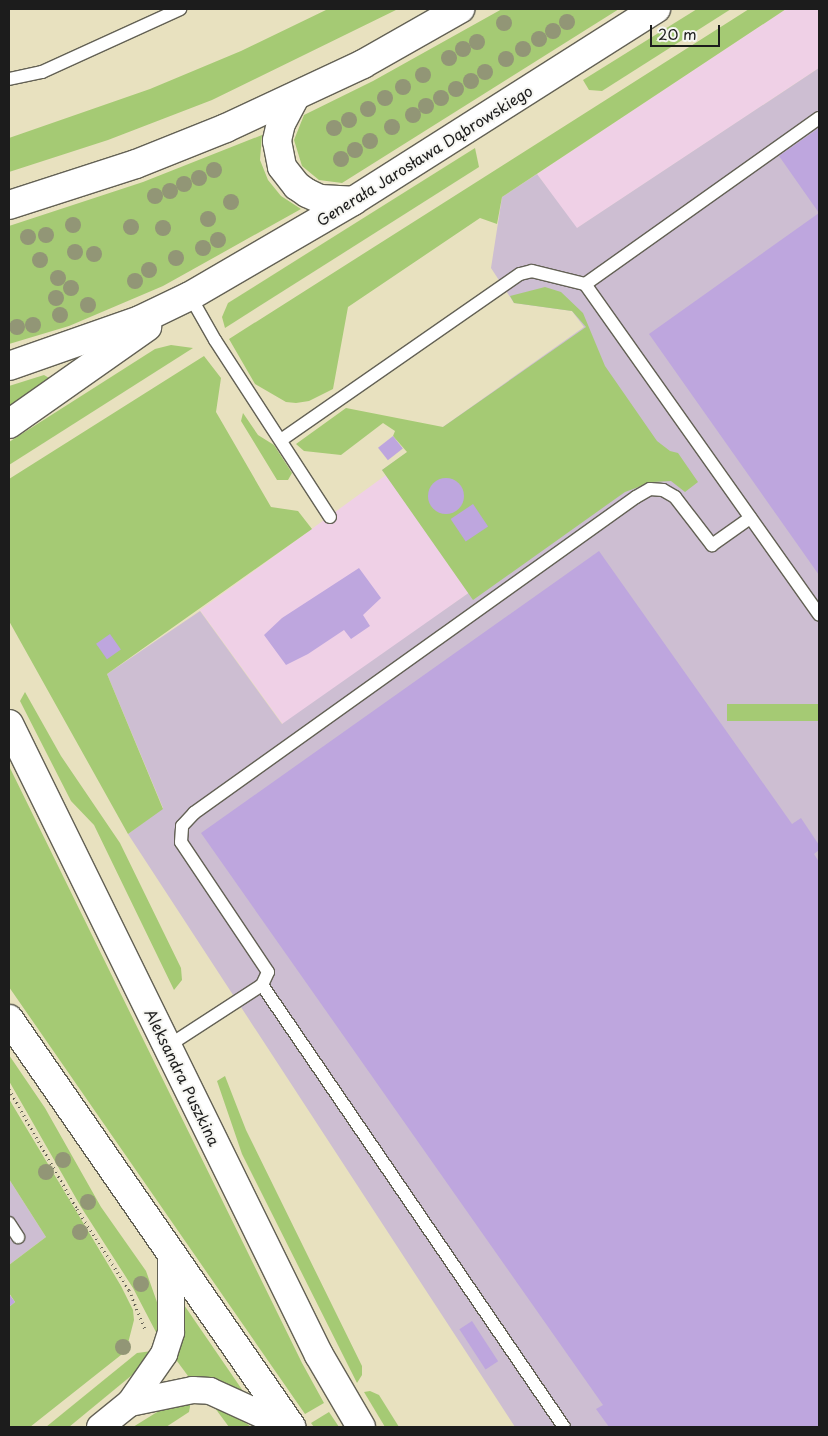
<!DOCTYPE html>
<html>
<head>
<meta charset="utf-8">
<style>
	body { margin:0 }
	#map { position:relative; width:828px; height:1436px; overflow:hidden; background:#e8e1bf; font-family:"Playpen Sans",sans-serif }
	div>[style] { position:absolute }
	.built>* { inset:0; background:#efd0e6; transform-origin:0 0 }
	.industrial>* { inset:0; background:#cdbed2 }
	.green>* { inset:0; background:#a5ca74; transform-origin:0 0 }
	.building>* { inset:0; background:#bea6de; transform-origin:0 0 }
	.round { border-radius:50% }
	.path>* { height:3px; margin-top:-1.5px; transform-origin:0; background:repeating-linear-gradient(90deg,#636155 0 1px,transparent 0 5px) }
	.roads { filter:drop-shadow(1px 0 #636155) drop-shadow(-1px 0 #636155) drop-shadow(0 1px #636155) drop-shadow(0 -1px #636155) }
	.lane>* { height:12px; margin:-6px; padding:0 6px; transform-origin:6px; border-radius:6px; background:#fff }
	.street>* { height:26px; margin:-13px; padding:0 13px; transform-origin:13px; border-radius:13px; background:#fff }
	.secondary>* { height:28px; margin:-14px; padding:0 14px; transform-origin:14px; border-radius:14px; background:#fff }
	.trees>* { width:16px; height:16px; margin:-8px; border-radius:50%; background:#929676 }
	span { translate:-50% -50%; white-space:nowrap; text-align:center; line-height:1.15; -webkit-text-stroke:4px #f6f6f2; paint-order:stroke }
	.street-label { font-size:15px; color:#1c1c1c }
	.frame { position:absolute; inset:0; border:10px solid #1c1c1c; pointer-events:none }
	.scale { position:absolute; left:650px; top:25px; width:70px; height:22px; box-sizing:border-box; border:2px solid #1c1c1c; border-top:0; padding-left:6px; font-size:15px; line-height:18px; white-space:nowrap; color:#1c1c1c; -webkit-text-stroke:4px #f6f6f2; paint-order:stroke }
</style>
</head>
<body>
<div id="map">
	<div class="built">
		<i style="clip-path:polygon(786px 9px,819px 9px,819px 68px,576px 229px,537px 174px)"></i>
		<i style="left:386px;top:475px;width:144px;height:230px;rotate:54deg"></i>
	</div>
	<div class="industrial">
		<i style="clip-path:polygon(819px 68px,819px 1427px,515px 1427px,128px 834px,163px 808px,107px 674px,200px 611px,282px 724px,470px 592px,382px 470px,584px 327px,572px 311px,514px 303px,491px 268px,502px 197px,537px 174px,577px 228px)"></i>
		<i style="clip-path:polygon(9px 1179px,46px 1237px,9px 1265px)"></i>
	</div>
	<div class="green">
		<i style="clip-path:polygon(328px 9px,398px 9px,212px 100px,108px 140px,9px 172px,9px 138px,150px 89px,241px 51px)"></i>
		<i style="clip-path:polygon(502px 9px,619px 9px,342px 183px,319px 180px,302px 166px,294px 140px,304px 115px,373px 81px)"></i>
		<i style="clip-path:polygon(697px 9px,731px 9px,602px 91px,589px 90px,583px 80px)"></i>
		<i style="clip-path:polygon(749px 9px,786px 9px,502px 197px,497px 224px,480px 218px,348px 307px,333px 389px,309px 401px,296px 403px,286px 402px,255px 384px,229px 339px)"></i>
		<i style="clip-path:polygon(262px 135px,260px 160px,268px 180px,281px 196px,301px 209px,163px 286px,69px 326px,9px 344px,9px 226px,143px 182px)"></i>
		<i style="clip-path:polygon(475px 148px,479px 167px,225px 328px,222px 317px,228px 303px)"></i>
		<i style="clip-path:polygon(545px 287px,561px 292px,583px 313px,605px 366px,657px 441px,670px 451px,678px 453px,698px 482px,685px 492px,671px 481px,652px 482px,625px 492px,473px 600px,382px 470px,407px 452px,393px 436px,395px 431px,383px 423px,341px 455px,304px 451px,296px 444px,346px 408px,443px 427px,586px 327px,572px 311px,514px 303px,510px 296px)"></i>
		<i style="clip-path:polygon(171px 345px,193px 348px,9px 465px,9px 442px,155px 349px)"></i>
		<i style="clip-path:polygon(204px 356px,221px 378px,216px 412px,271px 507px,298px 511px,312px 529px,107px 674px,163px 809px,128px 834px,9px 621px,9px 479px)"></i>
		<i style="clip-path:polygon(44px 375px,49px 378px,48px 382px,9px 407px,9px 386px)"></i>
		<i style="clip-path:polygon(243px 413px,258px 435px,274px 445px,292px 473px,288px 480px,277px 480px,241px 421px)"></i>
		<i style="clip-path:polygon(25px 692px,61px 756px,120px 843px,181px 968px,182px 980px,174px 990px,94px 825px,71px 801px,20px 701px)"></i>
		<i style="left:819px;top:704px;width:17px;height:92px;rotate:90deg"></i>
		<i style="clip-path:polygon(9px 766px,302px 1363px,324px 1403px,305px 1414px,9px 987px)"></i>
		<i style="clip-path:polygon(9px 1055px,45px 1108px,101px 1207px,146px 1271px,158px 1305px,158px 1336px,133px 1288px,81px 1207px,9px 1081px)"></i>
		<i style="clip-path:polygon(225px 1076px,246px 1130px,362px 1366px,362px 1375px,357px 1383px,242px 1154px,217px 1081px)"></i>
		<i style="clip-path:polygon(9px 1099px,121px 1286px,133px 1310px,134px 1320px,126px 1351px,30px 1427px,9px 1427px,9px 1307px,15px 1302px,9px 1293px,9px 1265px,46px 1237px,9px 1179px)"></i>
		<i style="clip-path:polygon(182px 1302px,243px 1391px,191px 1380px,174px 1357px)"></i>
		<i style="clip-path:polygon(152px 1351px,137px 1371px,69px 1427px,46px 1427px,137px 1353px)"></i>
		<i style="clip-path:polygon(370px 1391px,379px 1395px,399px 1427px,385px 1427px,364px 1392px)"></i>
		<i style="clip-path:polygon(191px 1401px,189px 1412px,166px 1427px,133px 1427px,162px 1409px)"></i>
		<i style="clip-path:polygon(212px 1404px,237px 1416px,251px 1427px,229px 1427px)"></i>
		<i style="clip-path:polygon(329px 1412px,339px 1427px,314px 1427px,311px 1423px)"></i>
	</div>
	<div class="building">
		<i style="clip-path:polygon(819px 128px,819px 575px,649px 334px,819px 213px,779px 156px)"></i>
		<i style="left:393px;top:436px;width:16px;height:19px;rotate:52deg"></i>
		<i class="round" style="left:428px;top:478px;width:36px;height:36px"></i>
		<i style="left:473px;top:504px;width:27px;height:27px;rotate:56deg"></i>
		<i style="clip-path:polygon(599px 551px,792px 824px,801px 818px,819px 845px,819px 850px,814px 854px,819px 862px,819px 1427px,609px 1427px,596px 1409px,603px 1405px,201px 833px)"></i>
		<i style="clip-path:polygon(359px 568px,381px 598px,363px 615px,370px 626px,351px 639px,344px 630px,308px 654px,286px 665px,264px 635px,282px 618px)"></i>
		<i style="left:110px;top:634px;width:19px;height:17px;rotate:55deg"></i>
		<i style="clip-path:polygon(9px 1294px,15px 1302px,9px 1307px)"></i>
		<i style="left:472px;top:1321px;width:48px;height:15px;rotate:57deg"></i>
	</div>
	<div class="path">
		<i style="left:9px;top:1089px;width:138px;rotate:60.5deg"></i>
		<i style="left:77px;top:1209px;width:96px;rotate:57.3deg"></i>
		<i style="left:129px;top:1290px;width:42px;rotate:67.7deg"></i>
	</div>
	<div class="roads">
		<div class="lane">
			<i style="left:9px;top:79px;width:34px;rotate:-12deg"></i>
			<i style="left:42px;top:72px;width:152px;rotate:-24.5deg"></i>
			<i style="left:819px;top:118px;width:287px;rotate:144.6deg"></i>
			<i style="left:585px;top:284px;width:405px;rotate:54.7deg"></i>
			<i style="left:190px;top:296px;width:51px;rotate:60.4deg"></i>
			<i style="left:215px;top:340px;width:211px;rotate:57deg"></i>
			<i style="left:281px;top:440px;width:291px;rotate:-34.8deg"></i>
			<i style="left:520px;top:274px;width:12px;rotate:-14deg"></i>
			<i style="left:532px;top:271px;width:55px;rotate:13.8deg"></i>
			<i style="left:262px;top:985px;width:14px;rotate:-65deg"></i>
			<i style="left:268px;top:972px;width:156px;rotate:-123.8deg"></i>
			<i style="left:181px;top:842px;width:16px;rotate:-86deg"></i>
			<i style="left:182px;top:826px;width:18px;rotate:-47deg"></i>
			<i style="left:194px;top:813px;width:543px;rotate:-35.56deg"></i>
			<i style="left:636px;top:497px;width:16px;rotate:-30deg"></i>
			<i style="left:650px;top:489px;width:13px;rotate:4deg"></i>
			<i style="left:663px;top:490px;width:14px;rotate:30deg"></i>
			<i style="left:675px;top:497px;width:61px;rotate:52.4deg"></i>
			<i style="left:712px;top:545px;width:47px;rotate:-35.4deg"></i>
			<i style="left:168px;top:1046px;width:112px;rotate:-33deg"></i>
			<i style="left:262px;top:985px;width:535px;rotate:55.66deg"></i>
			<i style="left:9px;top:1223px;width:17px;rotate:57deg"></i>
		</div>
		<div class="street">
			<i style="left:130px;top:1403px;width:64px;rotate:-11.7deg"></i>
			<i style="left:193px;top:1390px;width:17px;rotate:3deg"></i>
			<i style="left:210px;top:1391px;width:87px;rotate:24.5deg"></i>
			<i style="left:100px;top:1427px;width:38px;rotate:-39deg"></i>
			<i style="left:130px;top:1403px;width:60px;rotate:-55.2deg"></i>
			<i style="left:164px;top:1354px;width:23px;rotate:-72deg"></i>
			<i style="left:171px;top:1332px;width:79px;rotate:-90deg"></i>
		</div>
		<div class="secondary">
			<i style="left:294px;top:99px;width:27px;rotate:118deg"></i>
			<i style="left:281px;top:123px;width:18px;rotate:103deg"></i>
			<i style="left:277px;top:141px;width:26px;rotate:79deg"></i>
			<i style="left:282px;top:167px;width:24px;rotate:52deg"></i>
			<i style="left:297px;top:186px;width:12px;rotate:35deg"></i>
			<i style="left:307px;top:193px;width:14px;rotate:25deg"></i>
			<i style="left:320px;top:199px;width:33px;rotate:3deg"></i>
			<i style="left:9px;top:205px;width:133px;rotate:-17.9deg"></i>
			<i style="left:136px;top:164px;width:97px;rotate:-21.8deg"></i>
			<i style="left:226px;top:128px;width:151px;rotate:-25deg"></i>
			<i style="left:363px;top:64px;width:112px;rotate:-29.6deg"></i>
			<i style="left:9px;top:366px;width:139px;rotate:-19.3deg"></i>
			<i style="left:140px;top:320px;width:55px;rotate:-25.6deg"></i>
			<i style="left:190px;top:296px;width:189px;rotate:-30.2deg"></i>
			<i style="left:353px;top:201px;width:359px;rotate:-32.4deg"></i>
			<i style="left:9px;top:424px;width:169px;rotate:-35.1deg"></i>
			<i style="left:9px;top:724px;width:703px;rotate:63.84deg"></i>
			<i style="left:319px;top:1355px;width:83px;rotate:59.7deg"></i>
			<i style="left:9px;top:1019px;width:496px;rotate:55.3deg"></i>
		</div>
	</div>
	<div class="trees">
		<i style="left:567px;top:22px"></i>
		<i style="left:504px;top:23px"></i>
		<i style="left:553px;top:31px"></i>
		<i style="left:539px;top:39px"></i>
		<i style="left:477px;top:42px"></i>
		<i style="left:463px;top:49px"></i>
		<i style="left:523px;top:49px"></i>
		<i style="left:449px;top:58px"></i>
		<i style="left:506px;top:59px"></i>
		<i style="left:485px;top:72px"></i>
		<i style="left:423px;top:75px"></i>
		<i style="left:471px;top:81px"></i>
		<i style="left:403px;top:87px"></i>
		<i style="left:456px;top:89px"></i>
		<i style="left:385px;top:98px"></i>
		<i style="left:441px;top:98px"></i>
		<i style="left:426px;top:106px"></i>
		<i style="left:368px;top:109px"></i>
		<i style="left:413px;top:115px"></i>
		<i style="left:349px;top:120px"></i>
		<i style="left:392px;top:127px"></i>
		<i style="left:334px;top:128px"></i>
		<i style="left:370px;top:141px"></i>
		<i style="left:355px;top:150px"></i>
		<i style="left:341px;top:159px"></i>
		<i style="left:214px;top:170px"></i>
		<i style="left:199px;top:178px"></i>
		<i style="left:184px;top:184px"></i>
		<i style="left:170px;top:191px"></i>
		<i style="left:155px;top:196px"></i>
		<i style="left:231px;top:202px"></i>
		<i style="left:208px;top:219px"></i>
		<i style="left:73px;top:225px"></i>
		<i style="left:131px;top:227px"></i>
		<i style="left:163px;top:228px"></i>
		<i style="left:46px;top:235px"></i>
		<i style="left:28px;top:237px"></i>
		<i style="left:218px;top:240px"></i>
		<i style="left:203px;top:248px"></i>
		<i style="left:75px;top:252px"></i>
		<i style="left:94px;top:254px"></i>
		<i style="left:176px;top:258px"></i>
		<i style="left:40px;top:260px"></i>
		<i style="left:149px;top:270px"></i>
		<i style="left:58px;top:278px"></i>
		<i style="left:135px;top:281px"></i>
		<i style="left:71px;top:288px"></i>
		<i style="left:56px;top:298px"></i>
		<i style="left:88px;top:305px"></i>
		<i style="left:60px;top:315px"></i>
		<i style="left:33px;top:325px"></i>
		<i style="left:17px;top:327px"></i>
		<i style="left:63px;top:1160px"></i>
		<i style="left:46px;top:1172px"></i>
		<i style="left:88px;top:1202px"></i>
		<i style="left:80px;top:1232px"></i>
		<i style="left:141px;top:1284px"></i>
		<i style="left:123px;top:1347px"></i>
	</div>
	<div class="street-label">
		<span style="left:424px;top:155px;rotate:-32deg">Generała Jarosława Dąbrowskiego</span>
		<span style="left:183px;top:1077px;rotate:64deg">Aleksandra Puszkina</span>
	</div>
	<div class="frame"></div>
	<div class="scale">20 m</div>
</div>
</body>
</html>
